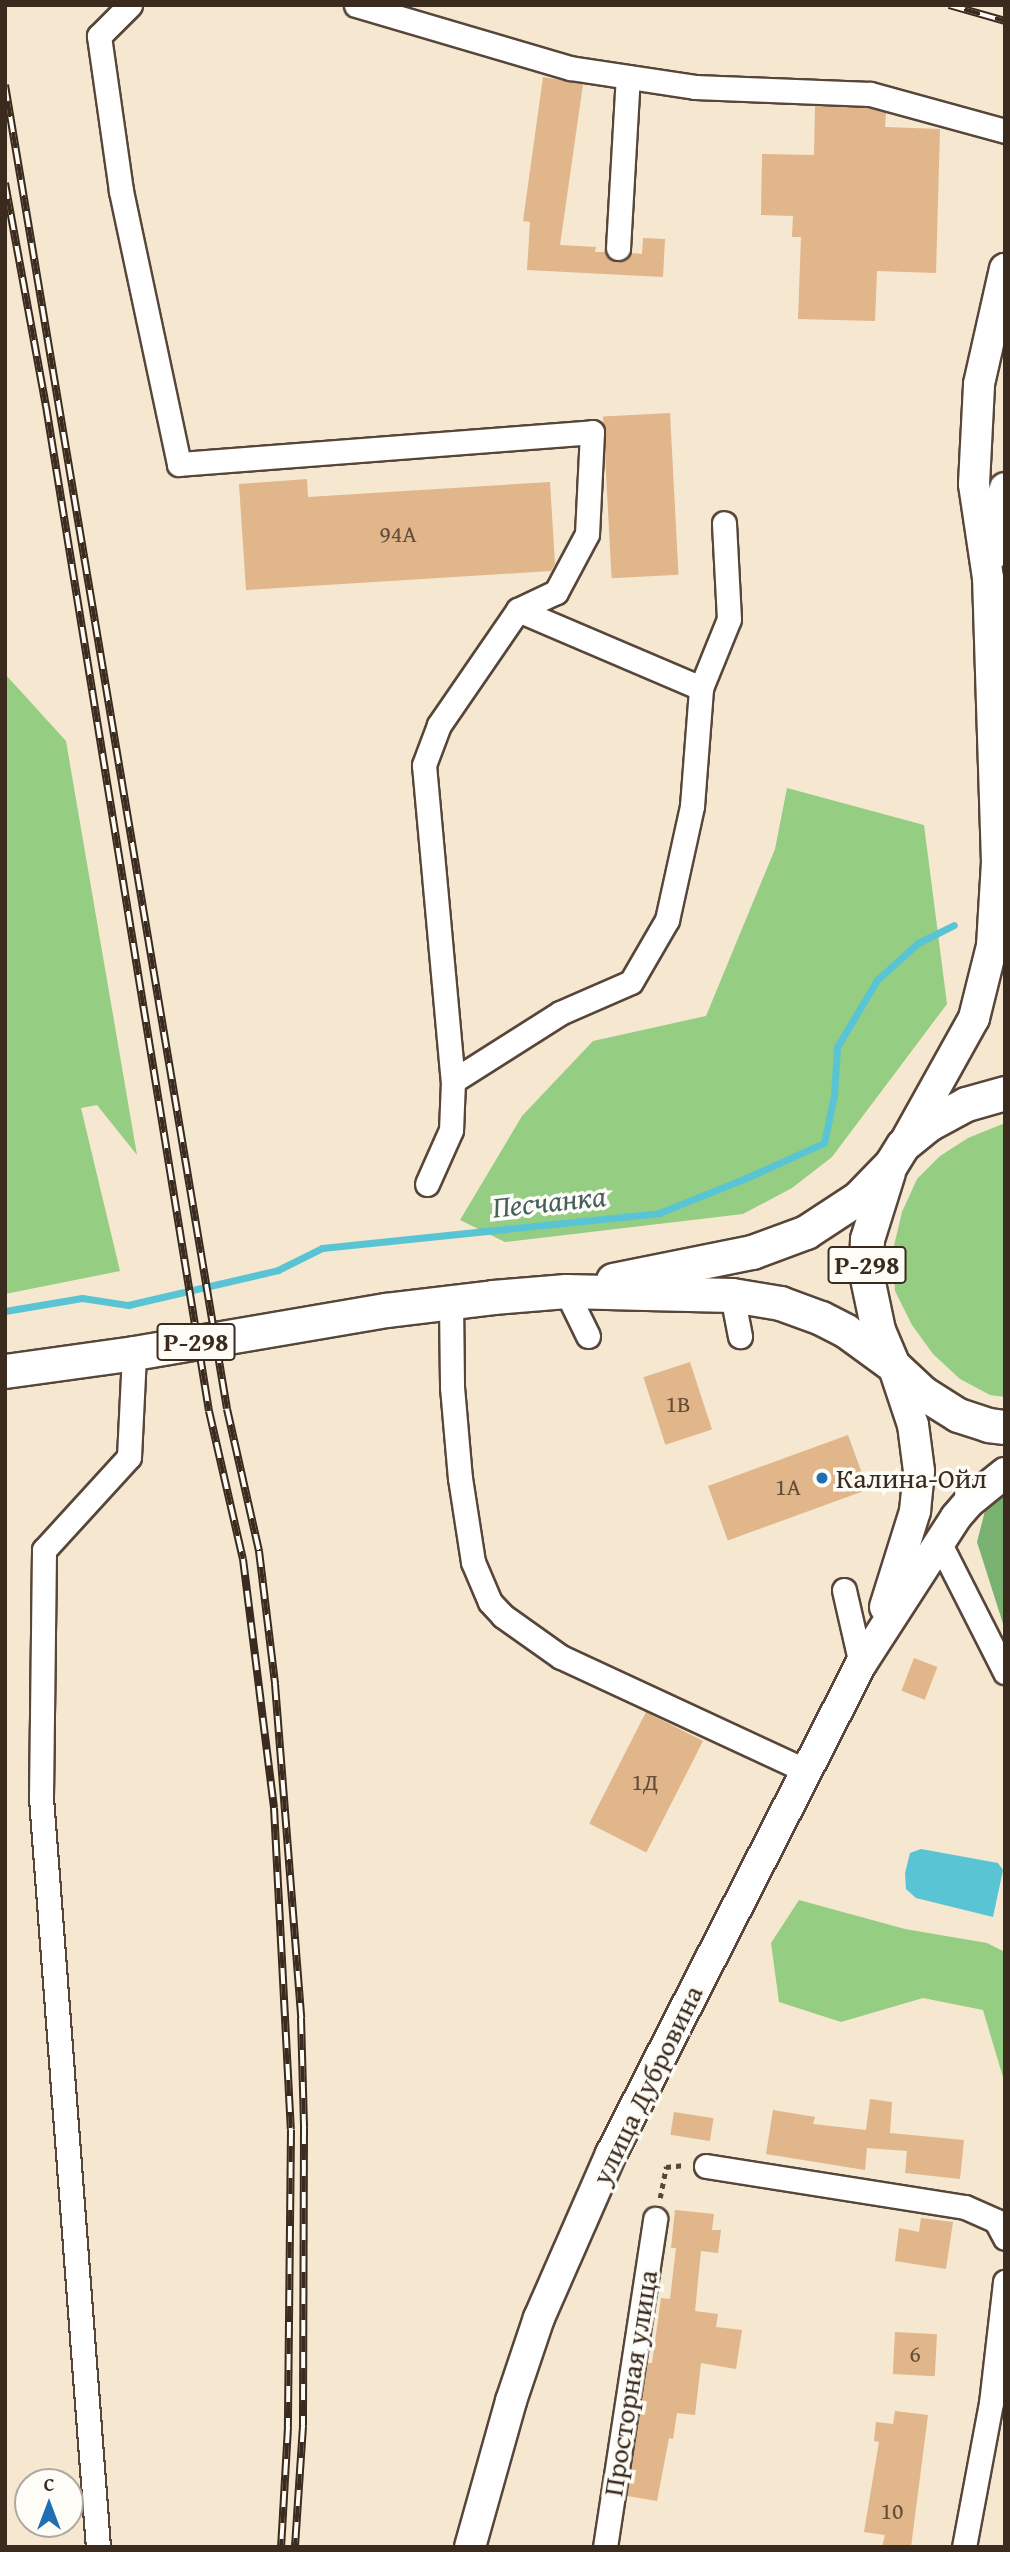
<!DOCTYPE html>
<html>
<head>
<meta charset="utf-8">
<style>
	body { margin:0 }
	#map { position:relative; width:1010px; height:2552px; overflow:hidden; background:#f5e7d0; font-family:"Gentium Book Plus",serif }
	div>[style] { position:absolute }
	.green>* { inset:0; background:#95ce82 }
	.forest>* { inset:0; background:#78b170 }
	.water>* { inset:0; background:#59c4d4 }
	.stream>* { height:7px; margin:-3.5px; padding:0 3.5px; transform-origin:3.5px; border-radius:3.5px; background:#59c4d4 }
	.building>* { inset:0; background:#e0b68a; transform-origin:0 0 }
	.path>* { height:4.5px; margin-top:-2.25px; transform-origin:0; background:repeating-linear-gradient(90deg,#574639 0 5px,transparent 0 10px) }
	.roads { filter:drop-shadow(2px 0 #574639) drop-shadow(-2px 0 #574639) drop-shadow(0 2px #574639) drop-shadow(0 -2px #574639) }
	.minor>* { height:23px; margin:-11.5px; padding:0 11.5px; transform-origin:11.5px; border-radius:11.5px; background:#fff }
	.major>* { height:30px; margin:-15px; padding:0 15px; transform-origin:15px; border-radius:15px; background:#fff }
	.highway>* { height:33px; margin:-16.5px; padding:0 16.5px; transform-origin:16.5px; border-radius:16.5px; background:#fff }
	.rail>* { height:8px; margin-top:-4px; transform-origin:0; background:repeating-linear-gradient(90deg,#fdfcf7 0 16px,#3b2a1e 0 32px); box-sizing:border-box; border-block:2px solid #3b2a1e }
	.dots>* { width:19px; height:19px; translate:-50% -50%; box-sizing:border-box; border:4px solid #fdfcf7; border-radius:50% }
	span { translate:-50% -50%; white-space:nowrap; text-align:center; line-height:1.15; -webkit-text-stroke:7px #fdfcf7; paint-order:stroke }
	.number-label { font-size:24px; color:#644d39 }
	.number-label span { -webkit-text-stroke-width:0 }
	.shield-label span { padding:2px 5px; background:#fdfcf7; border:2px solid; border-radius:5px; -webkit-text-stroke-width:0 }
	.shield-label { font-size:26px; color:#3b2a1e; font-weight:700 }
	.poi-label { font-size:28px; color:#3b2a1e }
	.left { translate:0 -50%; text-align:left }
	.street-label { font-size:28px; color:#3b2a1e }
	.water-label { font-size:30px; color:#46605e; font-style:italic }
	.frame { position:absolute; inset:0; border:7px solid #3b2a1e; pointer-events:none }
	.north { position:absolute; left:14px; top:2468px; width:70px; height:70px; box-sizing:border-box; background:#fdfcf7; border:2px solid #afa8a0; border-radius:50%; rotate:0deg; font-size:19px; font-weight:700; line-height:28px; text-align:center; color:#3b2a1e }
	.north::after { content:''; display:block; margin:auto; width:24px; height:32px; background:#1f6fb2; clip-path:polygon(50% 0,100% 100%,50% 72%,0 100%) }
</style>
</head>
<body>
<div id="map">
	<div class="green">
		<i style="clip-path:polygon(5px 674px,66px 741px,137px 1155px,97px 1105px,81px 1108px,120px 1271px,5px 1294px)"></i>
		<i style="clip-path:polygon(787px 788px,924px 825px,947px 1004px,832px 1157px,792px 1188px,743px 1214px,505px 1242px,460px 1220px,522px 1116px,593px 1041px,706px 1016px,775px 849px)"></i>
		<i style="clip-path:polygon(1005px 1123px,1005px 1397px,990px 1395px,960px 1379px,933px 1354px,912px 1325px,895px 1291px,893px 1250px,902px 1212px,917px 1179px,940px 1156px,968px 1138px)"></i>
		<i style="clip-path:polygon(799px 1900px,905px 1929px,987px 1943px,1005px 1952px,1005px 2084px,983px 2010px,923px 1998px,841px 2022px,779px 2002px,771px 1943px)"></i>
	</div>
	<div class="forest">
		<i style="clip-path:polygon(1005px 1495px,1005px 1630px,977px 1542px,987px 1503px)"></i>
	</div>
	<div class="water">
		<i style="clip-path:polygon(921px 1849px,998px 1863px,1003px 1870px,993px 1917px,916px 1898px,906px 1889px,905px 1873px,910px 1853px)"></i>
	</div>
	<div class="stream">
		<i style="left:5px;top:1311px;width:78px;rotate:-9.6deg"></i>
		<i style="left:82px;top:1298px;width:47px;rotate:8.7deg"></i>
		<i style="left:128px;top:1305px;width:154px;rotate:-13.1deg"></i>
		<i style="left:278px;top:1270px;width:49px;rotate:-26.6deg"></i>
		<i style="left:322px;top:1248px;width:339px;rotate:-5.9deg"></i>
		<i style="left:659px;top:1213px;width:94px;rotate:-21.9deg"></i>
		<i style="left:746px;top:1178px;width:85px;rotate:-24.2deg"></i>
		<i style="left:824px;top:1143px;width:49px;rotate:-78.2deg"></i>
		<i style="left:834px;top:1095px;width:48px;rotate:-86.4deg"></i>
		<i style="left:837px;top:1047px;width:78px;rotate:-59.2deg"></i>
		<i style="left:877px;top:980px;width:55px;rotate:-42.1deg"></i>
		<i style="left:918px;top:943px;width:40px;rotate:-26.6deg"></i>
	</div>
	<div class="building">
		<i style="clip-path:polygon(543px 77px,583px 84px,560px 245px,596px 247px,595px 252px,605px 252px,610px 259px,618px 262px,625px 260px,631px 253px,642px 254px,643px 238px,665px 239px,663px 277px,527px 270px,530px 222px,523px 221px)"></i>
		<i style="clip-path:polygon(815px 106px,868px 108px,886px 113px,885px 127px,940px 129px,936px 273px,877px 271px,875px 321px,798px 319px,801px 237px,792px 237px,793px 216px,761px 215px,762px 154px,814px 155px)"></i>
		<i style="left:670px;top:413px;width:162px;height:67px;rotate:87deg"></i>
		<i style="clip-path:polygon(307px 479px,308px 497px,550px 482px,555px 564px,551px 571px,246px 590px,239px 484px)"></i>
		<i style="left:690px;top:1362px;width:71px;height:49px;rotate:72deg"></i>
		<i style="left:848px;top:1435px;width:58px;height:149px;rotate:70deg"></i>
		<i style="left:914px;top:1658px;width:25px;height:35px;rotate:21deg"></i>
		<i style="left:646px;top:1712px;width:64px;height:125px;rotate:27deg"></i>
		<i style="clip-path:polygon(870px 2099px,892px 2102px,890px 2133px,964px 2140px,960px 2179px,905px 2173px,907px 2151px,867px 2148px,865px 2170px,766px 2154px,773px 2110px,815px 2117px,813px 2124px,866px 2130px)"></i>
		<i style="left:674px;top:2112px;width:40px;height:23px;rotate:9deg"></i>
		<i style="clip-path:polygon(675px 2210px,714px 2214px,712px 2230px,721px 2230px,718px 2253px,701px 2251px,695px 2311px,718px 2314px,716px 2327px,742px 2330px,736px 2369px,701px 2363px,695px 2415px,677px 2413px,673px 2439px,669px 2438px,657px 2501px,627px 2496px,647px 2363px,652px 2363px,661px 2298px,670px 2299px,676px 2248px,671px 2248px)"></i>
		<i style="clip-path:polygon(921px 2218px,953px 2222px,946px 2269px,895px 2261px,899px 2228px,919px 2232px)"></i>
		<i style="left:895px;top:2332px;width:42px;height:42px;rotate:3deg"></i>
		<i style="clip-path:polygon(895px 2411px,928px 2415px,911px 2547px,882px 2547px,885px 2535px,864px 2532px,879px 2442px,874px 2441px,876px 2422px,893px 2424px)"></i>
	</div>
	<div class="path">
		<i style="left:660px;top:2198px;width:32px;rotate:-79deg"></i>
		<i style="left:666px;top:2167px;width:19px;rotate:-6deg"></i>
	</div>
	<div class="roads">
		<div class="minor">
			<i style="left:130px;top:5px;width:44px;rotate:135deg"></i>
			<i style="left:99px;top:36px;width:157px;rotate:81.9deg"></i>
			<i style="left:121px;top:191px;width:279px;rotate:78deg"></i>
			<i style="left:179px;top:464px;width:414px;rotate:-4.4deg"></i>
			<i style="left:592px;top:432px;width:102px;rotate:92.8deg"></i>
			<i style="left:587px;top:534px;width:66px;rotate:118.1deg"></i>
			<i style="left:556px;top:592px;width:42px;rotate:154.7deg"></i>
			<i style="left:518px;top:610px;width:140px;rotate:124.5deg"></i>
			<i style="left:439px;top:725px;width:43px;rotate:110.6deg"></i>
			<i style="left:424px;top:765px;width:317px;rotate:84.8deg"></i>
			<i style="left:453px;top:1081px;width:49px;rotate:92.3deg"></i>
			<i style="left:451px;top:1130px;width:59px;rotate:114deg"></i>
			<i style="left:356px;top:5px;width:223px;rotate:16.4deg"></i>
			<i style="left:570px;top:68px;width:126px;rotate:8.6deg"></i>
			<i style="left:695px;top:87px;width:175px;rotate:2.3deg"></i>
			<i style="left:870px;top:94px;width:140px;rotate:15.3deg"></i>
			<i style="left:618px;top:248px;width:171px;rotate:-86.7deg"></i>
			<i style="left:518px;top:610px;width:199px;rotate:23.1deg"></i>
			<i style="left:453px;top:1081px;width:127px;rotate:-32.4deg"></i>
			<i style="left:560px;top:1013px;width:77px;rotate:-23.6deg"></i>
			<i style="left:631px;top:982px;width:72px;rotate:-59.9deg"></i>
			<i style="left:667px;top:920px;width:117px;rotate:-77.6deg"></i>
			<i style="left:692px;top:806px;width:118px;rotate:-85.6deg"></i>
			<i style="left:701px;top:688px;width:74px;rotate:-67.9deg"></i>
			<i style="left:729px;top:619px;width:96px;rotate:-93deg"></i>
			<i style="left:566px;top:1291px;width:50px;rotate:63.9deg"></i>
			<i style="left:732px;top:1295px;width:42px;rotate:79deg"></i>
			<i style="left:451px;top:1302px;width:85px;rotate:89.3deg"></i>
			<i style="left:452px;top:1387px;width:91px;rotate:85deg"></i>
			<i style="left:460px;top:1478px;width:85px;rotate:81.2deg"></i>
			<i style="left:473px;top:1562px;width:43px;rotate:67deg"></i>
			<i style="left:490px;top:1602px;width:19px;rotate:47deg"></i>
			<i style="left:503px;top:1616px;width:71px;rotate:35.3deg"></i>
			<i style="left:561px;top:1657px;width:268px;rotate:24.9deg"></i>
			<i style="left:939px;top:1542px;width:146px;rotate:63.1deg"></i>
			<i style="left:844px;top:1590px;width:76px;rotate:77.1deg"></i>
			<i style="left:706px;top:2166px;width:262px;rotate:9deg"></i>
			<i style="left:965px;top:2207px;width:34px;rotate:24deg"></i>
			<i style="left:996px;top:2221px;width:19px;rotate:62deg"></i>
			<i style="left:98px;top:2547px;width:752px;rotate:-94.35deg"></i>
			<i style="left:41px;top:1797px;width:247px;rotate:-89.3deg"></i>
			<i style="left:44px;top:1550px;width:126px;rotate:-47.6deg"></i>
			<i style="left:129px;top:1457px;width:104px;rotate:-87.2deg"></i>
			<i style="left:605px;top:2547px;width:332px;rotate:-81.3deg"></i>
			<i style="left:964px;top:2547px;width:147px;rotate:-79.4deg"></i>
			<i style="left:991px;top:2403px;width:122px;rotate:-83.4deg"></i>
		</div>
		<div class="major">
			<i style="left:993px;top:554px;width:67px;rotate:-79.7deg"></i>
			<i style="left:905px;top:1142px;width:142px;rotate:-60.9deg"></i>
			<i style="left:974px;top:1018px;width:74px;rotate:-76deg"></i>
			<i style="left:992px;top:946px;width:83px;rotate:-86.6deg"></i>
			<i style="left:997px;top:863px;width:285px;rotate:-91.8deg"></i>
			<i style="left:988px;top:578px;width:95px;rotate:-98.5deg"></i>
			<i style="left:974px;top:484px;width:100px;rotate:-87.1deg"></i>
			<i style="left:979px;top:384px;width:118px;rotate:-77.3deg"></i>
			<i style="left:885px;top:1607px;width:101px;rotate:-72.6deg"></i>
			<i style="left:915px;top:1511px;width:40px;rotate:-84.3deg"></i>
			<i style="left:919px;top:1471px;width:46px;rotate:-97.4deg"></i>
			<i style="left:913px;top:1425px;width:63px;rotate:-108.4deg"></i>
			<i style="left:470px;top:2547px;width:152px;rotate:-74.3deg"></i>
			<i style="left:511px;top:2401px;width:88px;rotate:-71.4deg"></i>
			<i style="left:539px;top:2318px;width:179px;rotate:-66.3deg"></i>
			<i style="left:611px;top:2154px;width:550px;rotate:-62.97deg"></i>
			<i style="left:861px;top:1664px;width:175px;rotate:-57.1deg"></i>
			<i style="left:956px;top:1517px;width:20px;rotate:-49deg"></i>
			<i style="left:969px;top:1502px;width:46px;rotate:-38.9deg"></i>
		</div>
		<div class="highway">
			<i style="left:888px;top:1172px;width:70px;rotate:107.4deg"></i>
			<i style="left:867px;top:1239px;width:34px;rotate:92deg"></i>
			<i style="left:866px;top:1273px;width:58px;rotate:78.1deg"></i>
			<i style="left:878px;top:1330px;width:38px;rotate:67deg"></i>
			<i style="left:613px;top:1280px;width:142px;rotate:-11.4deg"></i>
			<i style="left:752px;top:1252px;width:58px;rotate:-20.3deg"></i>
			<i style="left:806px;top:1232px;width:62px;rotate:-33.2deg"></i>
			<i style="left:858px;top:1198px;width:47px;rotate:-45.9deg"></i>
			<i style="left:891px;top:1164px;width:22px;rotate:-58deg"></i>
			<i style="left:903px;top:1145px;width:33px;rotate:-39deg"></i>
			<i style="left:929px;top:1124px;width:42px;rotate:-28.4deg"></i>
			<i style="left:966px;top:1104px;width:41px;rotate:-15.8deg"></i>
			<i style="left:5px;top:1371px;width:130px;rotate:-7.9deg"></i>
			<i style="left:134px;top:1353px;width:256px;rotate:-9.7deg"></i>
			<i style="left:386px;top:1310px;width:108px;rotate:-6.9deg"></i>
			<i style="left:493px;top:1297px;width:73px;rotate:-4.7deg"></i>
			<i style="left:566px;top:1291px;width:166px;rotate:1.4deg"></i>
			<i style="left:732px;top:1295px;width:49px;rotate:9.5deg"></i>
			<i style="left:780px;top:1303px;width:44px;rotate:20.1deg"></i>
			<i style="left:821px;top:1318px;width:28px;rotate:27deg"></i>
			<i style="left:846px;top:1331px;width:58px;rotate:35.9deg"></i>
			<i style="left:893px;top:1365px;width:41px;rotate:43deg"></i>
			<i style="left:923px;top:1393px;width:41px;rotate:32.2deg"></i>
			<i style="left:958px;top:1415px;width:32px;rotate:18deg"></i>
			<i style="left:988px;top:1425px;width:17px;rotate:7deg"></i>
		</div>
	</div>
	<div class="rail">
		<i style="left:949px;top:5px;width:58px;rotate:15.9deg"></i>
		<i style="left:5px;top:85px;width:1342px;rotate:80.48deg"></i>
		<i style="left:227px;top:1409px;width:146px;rotate:77.3deg"></i>
		<i style="left:259px;top:1551px;width:134px;rotate:83.1deg"></i>
		<i style="left:275px;top:1684px;width:335px;rotate:85.5deg"></i>
		<i style="left:301px;top:2018px;width:110px;rotate:88.4deg"></i>
		<i style="left:304px;top:2128px;width:298px;rotate:90.2deg"></i>
		<i style="left:303px;top:2426px;width:121px;rotate:93.8deg"></i>
		<i style="left:5px;top:183px;width:227px;rotate:79.6deg"></i>
		<i style="left:46px;top:406px;width:1018px;rotate:80.79deg"></i>
		<i style="left:209px;top:1411px;width:152px;rotate:77.1deg"></i>
		<i style="left:243px;top:1559px;width:251px;rotate:82.9deg"></i>
		<i style="left:274px;top:1808px;width:322px;rotate:87deg"></i>
		<i style="left:291px;top:2130px;width:297px;rotate:90.6deg"></i>
		<i style="left:288px;top:2427px;width:120px;rotate:93.3deg"></i>
	</div>
	<div class="dots">
		<i style="left:822px;top:1478px;background:#1f6fb2"></i>
	</div>
	<div class="number-label">
		<span style="left:398px;top:534px">94А</span>
		<span style="left:678px;top:1404px">1В</span>
		<span style="left:788px;top:1487px">1А</span>
		<span style="left:645px;top:1782px">1Д</span>
		<span style="left:915px;top:2354px">6</span>
		<span style="left:892px;top:2511px">10</span>
	</div>
	<div class="shield-label">
		<span style="left:867px;top:1265px">Р-298</span>
		<span style="left:196px;top:1342px">Р-298</span>
	</div>
	<div class="poi-label">
		<span class="left" style="left:836px;top:1478px">Калина-Ойл</span>
	</div>
	<div class="street-label">
		<span style="left:647px;top:2085px;rotate:-64deg">улица Дубровина</span>
		<span style="left:630px;top:2383px;rotate:-81deg">Просторная улица</span>
	</div>
	<div class="water-label">
		<span style="left:549px;top:1201px;rotate:-6deg">Песчанка</span>
	</div>
	<div class="frame"></div>
	<div class="north">С</div>
</div>
</body>
</html>
